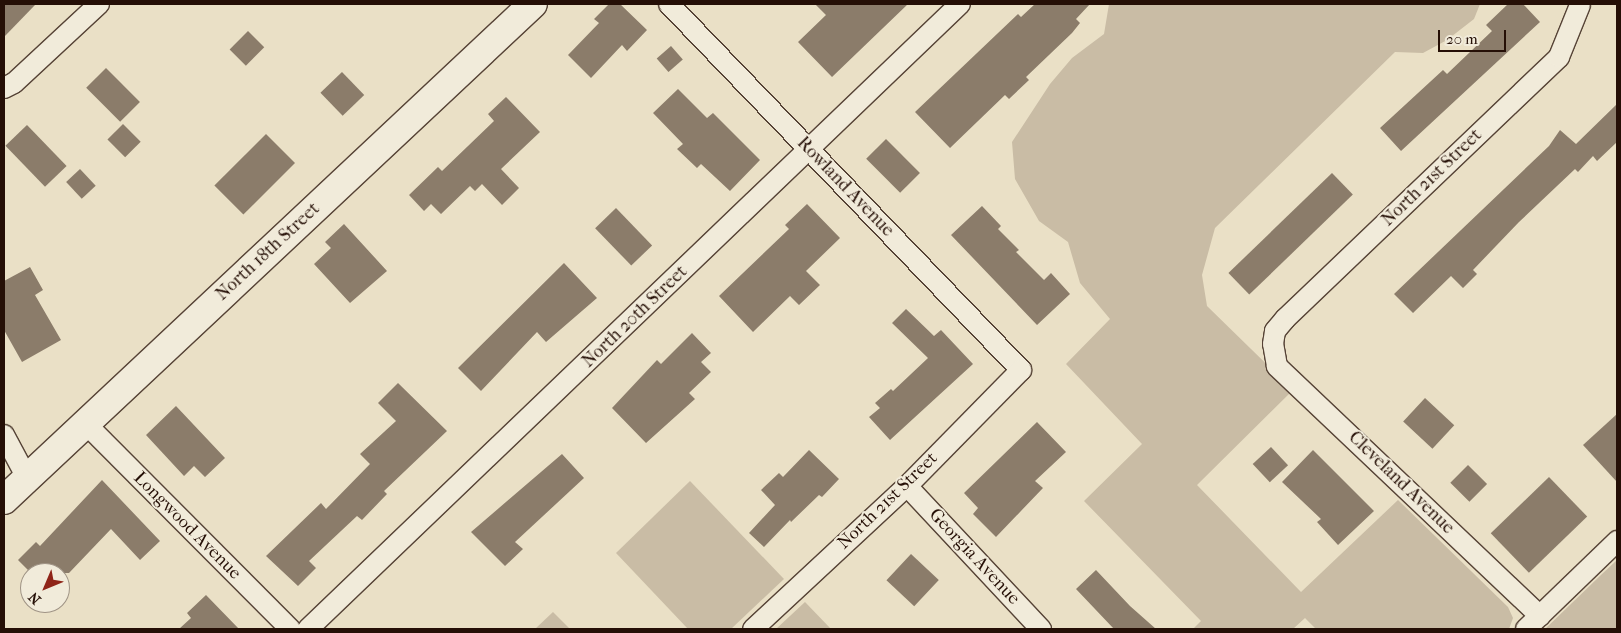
<!DOCTYPE html>
<html>
<head>
<meta charset="utf-8">
<style>
	body { margin:0 }
	#map { position:relative; width:1621px; height:633px; overflow:hidden; background:#eae0c6; font-family:"IM FELL French Canon",serif }
	div>[style] { position:absolute }
	.green>* { inset:0; background:#c9bca5 }
	.building>* { inset:0; background:#8b7c6a; transform-origin:0 0 }
	.roads { filter:drop-shadow(1px 0 #564336) drop-shadow(-1px 0 #564336) drop-shadow(0 1px #564336) drop-shadow(0 -1px #564336) }
	.street>* { height:20px; margin:-10px; padding:0 10px; transform-origin:10px; border-radius:10px; background:#f1ebda }
	.secondary>* { height:28px; margin:-14px; padding:0 14px; transform-origin:14px; border-radius:14px; background:#f1ebda }
	span { translate:-50% -50%; white-space:nowrap; text-align:center; line-height:1.15; -webkit-text-stroke:4px #f1ebda; paint-order:stroke }
	.street-label { font-size:18px; color:#250f06 }
	.frame { position:absolute; inset:0; border:5px solid #250f06; pointer-events:none }
	.north { position:absolute; left:20px; top:563px; width:50px; height:50px; box-sizing:border-box; background:#f1ebda; border:1px solid #9f9385; border-radius:50%; rotate:225deg; font-size:14px; font-weight:700; line-height:20px; text-align:center; color:#250f06 }
	.north::after { content:''; display:block; margin:auto; width:18px; height:22px; background:#8f2418; clip-path:polygon(50% 0,100% 100%,50% 72%,0 100%) }
	.scale { position:absolute; left:1438px; top:30px; width:68px; height:22px; box-sizing:border-box; border:2px solid #250f06; border-top:0; padding-left:6px; font-size:15px; line-height:18px; white-space:nowrap; color:#250f06; -webkit-text-stroke:4px #f1ebda; paint-order:stroke }
</style>
</head>
<body>
<div id="map">
	<div class="green">
		<i style="clip-path:polygon(1109px 4px,1480px 4px,1474px 19px,1447px 40px,1423px 53px,1395px 52px,1215px 228px,1202px 275px,1207px 306px,1293px 390px,1197px 485px,1301px 592px,1398px 500px,1508px 607px,1513px 618px,1509px 629px,1316px 629px,1305px 618px,1293px 629px,1193px 629px,1201px 621px,1084px 501px,1142px 444px,1066px 364px,1110px 319px,1080px 283px,1068px 242px,1039px 221px,1015px 179px,1012px 142px,1050px 84px,1072px 58px,1104px 34px)"></i>
		<i style="clip-path:polygon(690px 481px,784px 579px,731px 629px,688px 629px,616px 553px)"></i>
		<i style="clip-path:polygon(1617px 560px,1617px 629px,1545px 629px,1602px 574px)"></i>
		<i style="clip-path:polygon(805px 602px,831px 629px,776px 629px)"></i>
		<i style="clip-path:polygon(553px 612px,570px 629px,535px 629px)"></i>
	</div>
	<div class="building">
		<i style="clip-path:polygon(4px 4px,36px 4px,4px 37px)"></i>
		<i style="clip-path:polygon(609px 4px,620px 4px,647px 30px,627px 51px,622px 45px,591px 78px,568px 55px,599px 23px,594px 19px)"></i>
		<i style="clip-path:polygon(815px 4px,908px 4px,832px 77px,798px 42px,826px 15px)"></i>
		<i style="clip-path:polygon(1035px 4px,1090px 4px,1076px 19px,1080px 23px,1072px 33px,1026px 77px,1029px 80px,1009px 99px,1005px 95px,950px 148px,915px 112px,1018px 14px,1021px 17px)"></i>
		<i style="clip-path:polygon(1508px 4px,1523px 4px,1540px 22px,1401px 151px,1380px 128px,1443px 70px,1447px 74px,1492px 31px,1486px 25px)"></i>
		<i style="left:248px;top:31px;width:23px;height:26px;rotate:45deg"></i>
		<i style="left:671px;top:46px;width:18px;height:19px;rotate:49deg"></i>
		<i style="left:106px;top:68px;width:48px;height:28px;rotate:45deg"></i>
		<i style="left:342px;top:72px;width:32px;height:30px;rotate:46deg"></i>
		<i style="clip-path:polygon(678px 89px,707px 118px,713px 113px,760px 160px,730px 191px,701px 164px,697px 168px,677px 149px,683px 144px,653px 113px)"></i>
		<i style="clip-path:polygon(506px 97px,540px 132px,501px 169px,519px 188px,502px 205px,482px 184px,475px 191px,470px 186px,441px 214px,431px 204px,424px 211px,409px 195px,438px 167px,442px 171px,494px 121px,488px 114px)"></i>
		<i style="clip-path:polygon(1617px 104px,1617px 142px,1597px 161px,1593px 156px,1578px 172px,1575px 169px,1519px 222px,1473px 270px,1477px 274px,1463px 288px,1451px 276px,1413px 313px,1394px 294px,1549px 146px,1560px 130px,1576px 144px)"></i>
		<i style="left:123px;top:124px;width:25px;height:22px;rotate:45deg"></i>
		<i style="left:27px;top:125px;width:57px;height:30px;rotate:46deg"></i>
		<i style="left:266px;top:134px;width:41px;height:73px;rotate:45deg"></i>
		<i style="left:886px;top:139px;width:48px;height:28px;rotate:45deg"></i>
		<i style="left:80px;top:169px;width:23px;height:19px;rotate:47deg"></i>
		<i style="left:1332px;top:173px;width:30px;height:144px;rotate:46deg"></i>
		<i style="clip-path:polygon(807px 204px,840px 238px,806px 271px,820px 285px,799px 305px,790px 296px,753px 332px,719px 296px,789px 229px,785px 225px)"></i>
		<i style="clip-path:polygon(982px 206px,1001px 226px,998px 229px,1019px 250px,1016px 252px,1044px 280px,1051px 273px,1070px 294px,1037px 325px,951px 235px)"></i>
		<i style="left:616px;top:208px;width:52px;height:29px;rotate:46deg"></i>
		<i style="clip-path:polygon(344px 224px,387px 271px,350px 303px,314px 264px,331px 248px,325px 242px)"></i>
		<i style="clip-path:polygon(564px 263px,597px 298px,546px 342px,537px 332px,481px 391px,458px 368px)"></i>
		<i style="clip-path:polygon(30px 267px,43px 290px,35px 295px,61px 340px,22px 362px,4px 330px,4px 281px)"></i>
		<i style="clip-path:polygon(906px 309px,934px 336px,941px 330px,973px 364px,890px 440px,869px 417px,880px 408px,875px 403px,891px 389px,893px 391px,928px 358px,892px 323px)"></i>
		<i style="clip-path:polygon(692px 333px,711px 353px,701px 362px,711px 372px,689px 393px,695px 399px,646px 443px,612px 408px,657px 360px,661px 364px)"></i>
		<i style="clip-path:polygon(398px 383px,447px 431px,384px 491px,387px 494px,362px 520px,357px 516px,309px 561px,316px 568px,298px 586px,266px 556px,321px 503px,326px 509px,370px 464px,360px 454px,396px 421px,378px 403px)"></i>
		<i style="left:1425px;top:398px;width:40px;height:32px;rotate:43deg"></i>
		<i style="clip-path:polygon(176px 406px,225px 458px,205px 477px,194px 466px,184px 476px,146px 435px)"></i>
		<i style="clip-path:polygon(1617px 414px,1617px 482px,1583px 445px)"></i>
		<i style="clip-path:polygon(1037px 422px,1066px 452px,1035px 481px,1043px 488px,996px 537px,973px 514px,978px 508px,964px 493px)"></i>
		<i style="left:1271px;top:447px;width:25px;height:25px;rotate:47deg"></i>
		<i style="clip-path:polygon(809px 450px,839px 479px,822px 497px,819px 495px,791px 522px,790px 520px,764px 547px,749px 533px,775px 505px,761px 490px,779px 473px,783px 477px)"></i>
		<i style="clip-path:polygon(1313px 450px,1374px 511px,1338px 545px,1317px 522px,1321px 519px,1282px 482px)"></i>
		<i style="clip-path:polygon(562px 454px,584px 478px,515px 542px,523px 549px,505px 566px,471px 532px)"></i>
		<i style="left:1468px;top:465px;width:27px;height:25px;rotate:45deg"></i>
		<i style="left:1549px;top:477px;width:55px;height:81px;rotate:46deg"></i>
		<i style="clip-path:polygon(102px 480px,160px 541px,140px 560px,111px 529px,69px 573px,31px 573px,18px 560px,36px 542px,40px 546px)"></i>
		<i style="left:911px;top:554px;width:38px;height:36px;rotate:43deg"></i>
		<i style="clip-path:polygon(1096px 570px,1130px 606px,1156px 629px,1114px 629px,1076px 589px)"></i>
		<i style="clip-path:polygon(206px 595px,239px 629px,179px 629px,191px 618px,187px 613px)"></i>
	</div>
	<div class="roads">
		<div class="street">
			<i style="left:669px;top:4px;width:508px;rotate:46.12deg"></i>
			<i style="left:1021px;top:370px;width:163px;rotate:134.5deg"></i>
			<i style="left:907px;top:486px;width:210px;rotate:137.1deg"></i>
			<i style="left:4px;top:88px;width:11px;rotate:-27deg"></i>
			<i style="left:14px;top:83px;width:116px;rotate:-42.9deg"></i>
			<i style="left:85px;top:423px;width:291px;rotate:45.1deg"></i>
			<i style="left:4px;top:435px;width:49px;rotate:61.9deg"></i>
			<i style="left:907px;top:486px;width:196px;rotate:46.9deg"></i>
			<i style="left:1540px;top:616px;width:363px;rotate:-136.5deg"></i>
			<i style="left:1277px;top:366px;width:22px;rotate:-100deg"></i>
			<i style="left:1273px;top:344px;width:13px;rotate:-81deg"></i>
			<i style="left:1275px;top:331px;width:16px;rotate:-50deg"></i>
			<i style="left:1285px;top:319px;width:379px;rotate:-43.7deg"></i>
			<i style="left:1559px;top:57px;width:56px;rotate:-68deg"></i>
			<i style="left:308px;top:629px;width:903px;rotate:-43.79deg"></i>
			<i style="left:1526px;top:629px;width:127px;rotate:-44deg"></i>
		</div>
		<div class="secondary">
			<i style="left:4px;top:500px;width:725px;rotate:-43.16deg"></i>
		</div>
	</div>
	<div class="street-label">
		<span style="left:1432px;top:178px;rotate:-44deg">North 21st Street</span>
		<span style="left:845px;top:187px;rotate:46deg">Rowland Avenue</span>
		<span style="left:268px;top:252px;rotate:-43deg">North 18th Street</span>
		<span style="left:635px;top:317px;rotate:-44deg">North 20th Street</span>
		<span style="left:1401px;top:483px;rotate:44deg">Cleveland Avenue</span>
		<span style="left:888px;top:501px;rotate:-44deg">North 21st Street</span>
		<span style="left:187px;top:526px;rotate:45deg">Longwood Avenue</span>
		<span style="left:974px;top:557px;rotate:47deg">Georgia Avenue</span>
	</div>
	<div class="frame"></div>
	<div class="north">N</div>
	<div class="scale">20 m</div>
</div>
</body>
</html>
